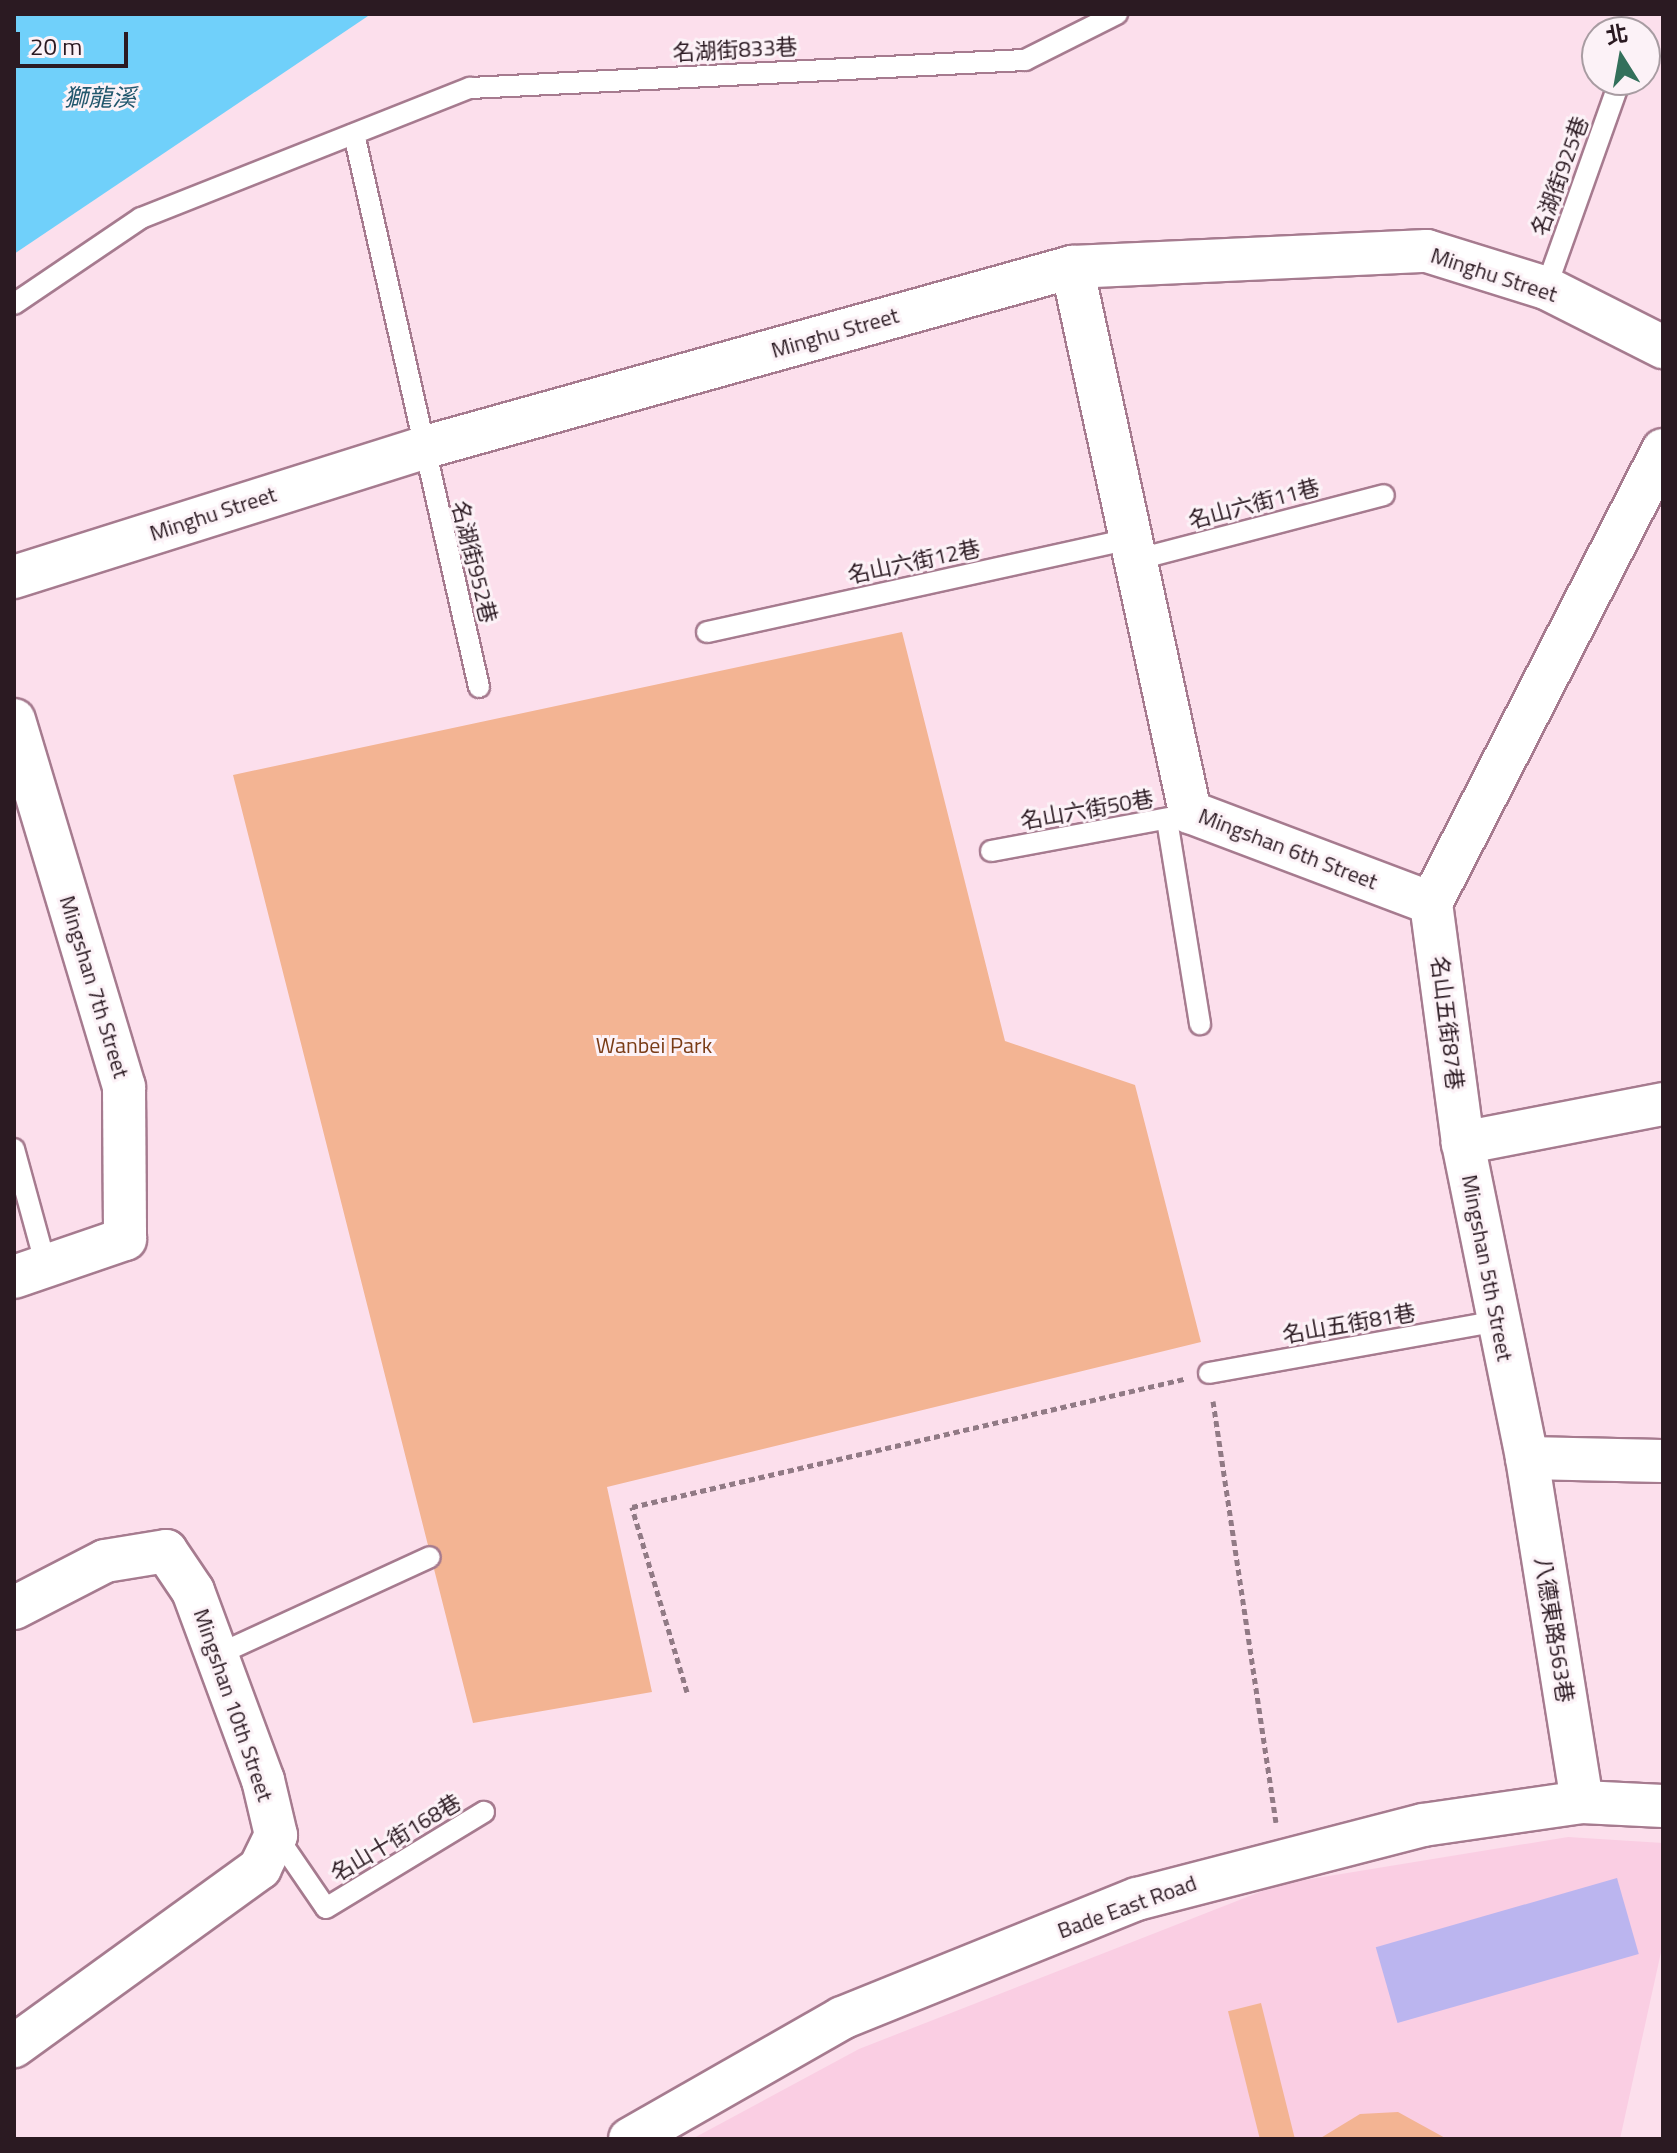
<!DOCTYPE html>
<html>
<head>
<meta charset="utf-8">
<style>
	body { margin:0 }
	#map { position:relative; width:1677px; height:2153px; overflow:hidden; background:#fcdfec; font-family:"Titillium Web","Noto Sans TC",sans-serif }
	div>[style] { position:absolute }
	.built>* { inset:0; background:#facee3 }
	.green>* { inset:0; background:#f3b493; transform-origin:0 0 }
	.water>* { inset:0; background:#70d0fa }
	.building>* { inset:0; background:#bbb5ef; transform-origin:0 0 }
	.path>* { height:5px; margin-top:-2.5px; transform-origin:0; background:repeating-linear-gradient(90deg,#917a85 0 6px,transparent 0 10px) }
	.roads { filter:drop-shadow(2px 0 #a67b8f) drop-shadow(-2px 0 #a67b8f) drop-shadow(0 2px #a67b8f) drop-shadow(0 -2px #a67b8f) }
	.service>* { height:20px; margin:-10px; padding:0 10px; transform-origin:10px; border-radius:10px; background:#fff }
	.minor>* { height:42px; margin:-21px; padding:0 21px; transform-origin:21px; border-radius:21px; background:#fff }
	span { translate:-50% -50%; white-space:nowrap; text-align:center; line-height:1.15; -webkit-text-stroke:6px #fcf2f7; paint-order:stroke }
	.street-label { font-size:22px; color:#2b1a22 }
	.park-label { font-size:22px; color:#7a3c16 }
	.water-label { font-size:24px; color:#22576d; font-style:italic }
	.frame { position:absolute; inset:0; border:16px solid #2b1a22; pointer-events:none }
	.north { position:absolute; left:1581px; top:16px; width:80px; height:80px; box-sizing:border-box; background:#fcf2f7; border:2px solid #a89ca2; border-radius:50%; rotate:349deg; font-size:22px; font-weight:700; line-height:32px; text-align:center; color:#2b1a22 }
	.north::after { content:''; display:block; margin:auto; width:28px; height:36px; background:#33705b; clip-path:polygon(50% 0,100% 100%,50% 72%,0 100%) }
	.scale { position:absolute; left:16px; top:32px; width:112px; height:36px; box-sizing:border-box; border:4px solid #2b1a22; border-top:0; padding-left:10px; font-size:24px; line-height:28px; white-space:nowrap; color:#2b1a22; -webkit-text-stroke:6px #fcf2f7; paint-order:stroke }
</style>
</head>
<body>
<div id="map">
	<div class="built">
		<i style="clip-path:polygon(1568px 1837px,1663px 1843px,1663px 1943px,1620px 2139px,692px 2139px,859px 2049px,1280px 1884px)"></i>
	</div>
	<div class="green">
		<i style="clip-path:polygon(902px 632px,1005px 1041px,1135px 1085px,1201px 1342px,607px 1487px,652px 1692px,473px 1723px,233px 775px)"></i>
		<i style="left:1261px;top:2003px;width:140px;height:34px;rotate:76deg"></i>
		<i style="clip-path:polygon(1398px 2112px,1447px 2139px,1319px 2139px,1360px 2114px)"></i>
	</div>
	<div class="water">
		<i style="clip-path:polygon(14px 14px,371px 14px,14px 254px)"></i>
	</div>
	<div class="building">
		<i style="left:1617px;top:1878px;width:79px;height:251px;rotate:74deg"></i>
	</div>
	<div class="path">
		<i style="left:1213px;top:1401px;width:426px;rotate:81.5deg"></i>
		<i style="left:687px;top:1692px;width:193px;rotate:-106.6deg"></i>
		<i style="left:632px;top:1507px;width:567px;rotate:-13.06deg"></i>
	</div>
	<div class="roads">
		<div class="service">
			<i style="left:354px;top:134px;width:567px;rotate:77.26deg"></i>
			<i style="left:1546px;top:288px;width:221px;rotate:-70.4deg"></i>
			<i style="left:14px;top:304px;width:153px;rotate:-34.1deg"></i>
			<i style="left:141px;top:218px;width:354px;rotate:-21.6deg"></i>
			<i style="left:470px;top:88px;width:556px;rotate:-2.89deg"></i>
			<i style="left:1025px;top:60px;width:103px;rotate:-26.6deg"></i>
			<i style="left:1135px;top:560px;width:257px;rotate:-14.6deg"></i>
			<i style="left:707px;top:632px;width:433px;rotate:-12.4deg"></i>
			<i style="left:1167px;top:820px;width:207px;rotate:80.8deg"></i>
			<i style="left:991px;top:851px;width:192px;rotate:-10.5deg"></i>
			<i style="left:14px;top:1149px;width:121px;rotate:74.7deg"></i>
			<i style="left:1209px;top:1373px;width:293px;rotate:-10.2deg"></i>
			<i style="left:217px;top:1655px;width:234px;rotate:-24.7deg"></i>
			<i style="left:276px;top:1835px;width:88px;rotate:55.6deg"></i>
			<i style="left:326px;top:1908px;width:185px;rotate:-31.3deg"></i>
		</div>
		<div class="minor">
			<i style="left:1072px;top:267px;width:558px;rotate:77.78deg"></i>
			<i style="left:1190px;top:812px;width:258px;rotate:20.7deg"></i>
			<i style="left:1431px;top:903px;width:509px;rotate:-62.88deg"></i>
			<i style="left:14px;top:577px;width:428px;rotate:-17.5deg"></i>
			<i style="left:422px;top:448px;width:675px;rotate:-15.56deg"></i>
			<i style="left:1072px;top:267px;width:355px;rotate:-2.6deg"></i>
			<i style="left:1427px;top:251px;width:125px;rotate:17.3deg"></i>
			<i style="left:1546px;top:288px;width:131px;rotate:26.8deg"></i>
			<i style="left:14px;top:720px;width:383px;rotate:73.3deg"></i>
			<i style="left:124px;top:1087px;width:152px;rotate:89.6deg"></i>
			<i style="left:125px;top:1239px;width:117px;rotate:161.1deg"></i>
			<i style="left:1431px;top:903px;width:242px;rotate:82.4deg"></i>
			<i style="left:1663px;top:1104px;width:204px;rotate:169deg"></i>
			<i style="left:1463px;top:1143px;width:321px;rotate:78.5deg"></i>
			<i style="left:1527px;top:1458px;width:136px;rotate:1.3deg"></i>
			<i style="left:1527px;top:1458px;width:348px;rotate:80.9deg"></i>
			<i style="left:14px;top:1608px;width:102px;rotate:-27.3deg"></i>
			<i style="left:105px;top:1561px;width:62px;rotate:-9.3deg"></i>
			<i style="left:166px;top:1551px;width:48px;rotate:56deg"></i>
			<i style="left:193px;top:1591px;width:202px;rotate:69.7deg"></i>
			<i style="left:263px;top:1780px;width:57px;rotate:76.7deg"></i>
			<i style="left:276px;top:1835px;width:37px;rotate:116deg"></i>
			<i style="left:260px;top:1868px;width:304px;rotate:144.1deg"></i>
			<i style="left:630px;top:2139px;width:244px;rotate:-29.7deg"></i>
			<i style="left:842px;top:2018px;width:318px;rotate:-22deg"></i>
			<i style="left:1137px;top:1899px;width:295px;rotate:-14.5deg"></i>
			<i style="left:1423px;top:1825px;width:161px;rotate:-8.2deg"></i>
			<i style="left:1582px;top:1802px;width:81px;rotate:2.8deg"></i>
		</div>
	</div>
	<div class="street-label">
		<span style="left:735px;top:50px;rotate:-3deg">名湖街833巷</span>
		<span style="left:1560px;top:176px;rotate:-70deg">名湖街925巷</span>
		<span style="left:1494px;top:275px;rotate:18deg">Minghu Street</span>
		<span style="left:835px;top:333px;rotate:-16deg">Minghu Street</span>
		<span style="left:1254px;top:504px;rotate:-15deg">名山六街11巷</span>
		<span style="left:213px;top:514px;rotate:-18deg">Minghu Street</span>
		<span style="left:474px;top:562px;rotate:76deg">名湖街952巷</span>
		<span style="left:914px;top:562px;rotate:-12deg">名山六街12巷</span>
		<span style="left:1087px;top:810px;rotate:-10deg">名山六街50巷</span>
		<span style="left:1288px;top:849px;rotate:21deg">Mingshan 6th Street</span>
		<span style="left:94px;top:987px;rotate:73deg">Mingshan 7th Street</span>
		<span style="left:1447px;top:1023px;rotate:83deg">名山五街87巷</span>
		<span style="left:1487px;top:1268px;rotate:79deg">Mingshan 5th Street</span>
		<span style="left:1349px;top:1324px;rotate:-10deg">名山五街81巷</span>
		<span style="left:1554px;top:1630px;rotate:81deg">八德東路563巷</span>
		<span style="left:233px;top:1705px;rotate:71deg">Mingshan 10th Street</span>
		<span style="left:396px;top:1838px;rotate:-31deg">名山十街168巷</span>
		<span style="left:1127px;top:1907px;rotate:-20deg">Bade East Road</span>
	</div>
	<div class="park-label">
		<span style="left:654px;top:1046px">Wanbei Park</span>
	</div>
	<div class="water-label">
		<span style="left:100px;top:98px">獅龍溪</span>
	</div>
	<div class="frame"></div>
	<div class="north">北</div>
	<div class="scale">20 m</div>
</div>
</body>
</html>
